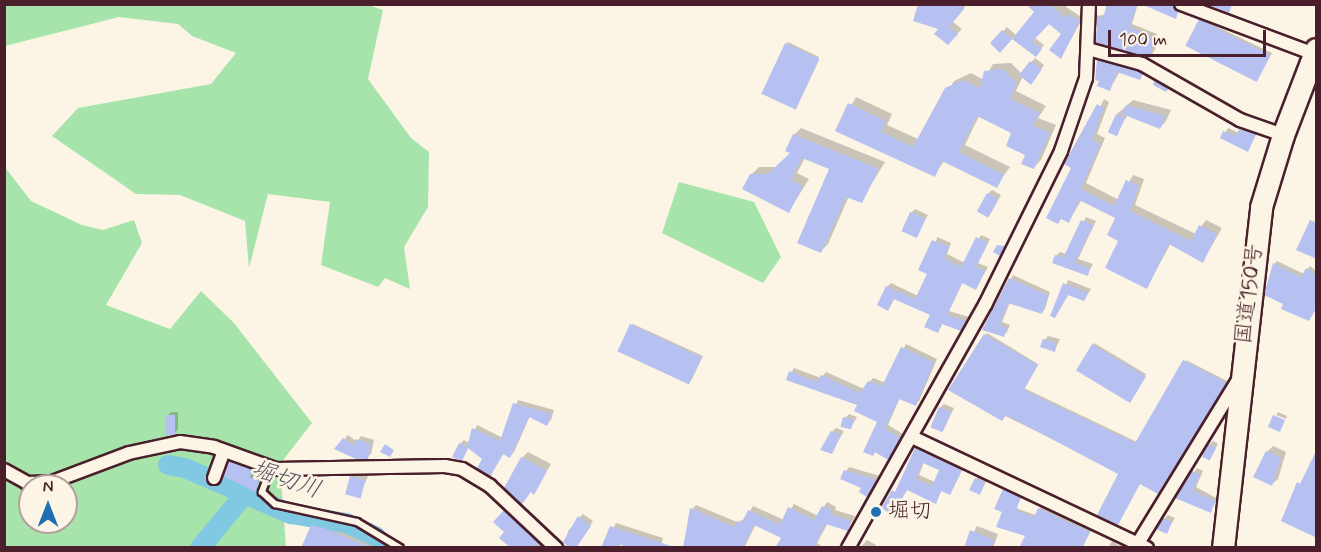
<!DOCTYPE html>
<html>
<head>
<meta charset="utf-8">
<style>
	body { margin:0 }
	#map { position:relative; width:1321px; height:552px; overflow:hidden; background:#fcf5e5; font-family:Mynerve,"Klee One",sans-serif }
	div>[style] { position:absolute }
	.green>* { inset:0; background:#a7e4ab }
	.shadow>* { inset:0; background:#0003 }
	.river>* { height:20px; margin:-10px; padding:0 10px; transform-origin:10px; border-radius:10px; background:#81c8e2 }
	.building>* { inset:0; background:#b6c1f2; transform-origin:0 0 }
	.roads { filter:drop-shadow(2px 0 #4a1f2b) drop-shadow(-2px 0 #4a1f2b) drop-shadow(0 2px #4a1f2b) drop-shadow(0 -2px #4a1f2b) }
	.lane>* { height:6px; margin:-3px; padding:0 3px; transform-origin:3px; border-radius:3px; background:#fcf5e5 }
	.street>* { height:12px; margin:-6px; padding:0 6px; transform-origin:6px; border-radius:6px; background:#fcf5e5 }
	.highway>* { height:21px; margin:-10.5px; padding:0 10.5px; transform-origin:10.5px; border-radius:10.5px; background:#fcf5e5 }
	.dots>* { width:16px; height:16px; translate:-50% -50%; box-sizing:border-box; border:3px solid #fcf5e5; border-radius:50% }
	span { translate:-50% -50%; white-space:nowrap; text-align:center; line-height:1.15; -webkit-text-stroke:5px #fcf5e5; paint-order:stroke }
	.street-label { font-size:22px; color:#4a1f2b }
	.poi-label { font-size:22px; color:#4a1f2b }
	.left { translate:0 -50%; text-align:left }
	.water-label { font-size:24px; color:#5a5262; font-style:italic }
	.frame { position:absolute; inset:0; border:6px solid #4a1f2b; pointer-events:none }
	.north { position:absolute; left:18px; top:474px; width:60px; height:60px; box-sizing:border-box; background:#fcf5e5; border:2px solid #b59f9b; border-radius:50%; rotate:0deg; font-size:16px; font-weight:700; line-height:24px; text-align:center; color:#4a1f2b }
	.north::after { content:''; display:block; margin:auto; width:21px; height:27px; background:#1f6fb2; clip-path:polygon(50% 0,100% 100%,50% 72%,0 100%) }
	.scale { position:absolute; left:1108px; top:30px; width:158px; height:27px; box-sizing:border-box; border:3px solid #4a1f2b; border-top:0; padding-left:8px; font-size:18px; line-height:21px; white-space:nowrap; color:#4a1f2b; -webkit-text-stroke:4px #fcf5e5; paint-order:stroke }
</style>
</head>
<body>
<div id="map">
	<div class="green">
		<i style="clip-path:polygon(366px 4px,383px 10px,368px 79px,411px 138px,429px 152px,428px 207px,404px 247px,410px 289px,385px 278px,378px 287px,321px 265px,330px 202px,268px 194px,249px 268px,245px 221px,180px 195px,136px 194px,52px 136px,78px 108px,211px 84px,236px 53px,192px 36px,178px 24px,119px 17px,5px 46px,5px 5px)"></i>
		<i style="clip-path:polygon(evenodd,4px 166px,31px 201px,82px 225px,103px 230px,134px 220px,142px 243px,106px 305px,170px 329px,201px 291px,234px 323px,312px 423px,280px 464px,286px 547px,5px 547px,4px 166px,30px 486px,66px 486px,66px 522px,30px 522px,30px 486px)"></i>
		<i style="clip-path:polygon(679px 182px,754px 202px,781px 257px,763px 283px,662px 233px)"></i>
	</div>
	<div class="shadow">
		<i style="clip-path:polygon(938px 4px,967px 4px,953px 22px,962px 29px,948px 43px,941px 28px)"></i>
		<i style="clip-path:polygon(1028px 4px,1067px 4px,1066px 7px,1083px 18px,1061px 57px,1063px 34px,1050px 22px,1035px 38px,1044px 45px,1036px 55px,1013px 38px,1000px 51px,992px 43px,1007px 27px,1017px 36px,1036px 12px)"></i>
		<i style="clip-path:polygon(1109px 4px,1138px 4px,1132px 24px,1157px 34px,1152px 45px,1156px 48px,1150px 57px,1098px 42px,1098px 16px,1106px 14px)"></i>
		<i style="clip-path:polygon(1142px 4px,1179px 4px,1181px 7px,1175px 17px)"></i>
		<i style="clip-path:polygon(1201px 19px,1272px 53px,1258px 79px,1200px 20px)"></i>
		<i style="clip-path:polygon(788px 42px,819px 57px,796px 107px,786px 44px)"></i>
		<i style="clip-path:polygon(1104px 56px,1147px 69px,1139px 78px,1120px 71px,1110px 89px,1099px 61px)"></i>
		<i style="clip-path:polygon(1035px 58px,1044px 65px,1035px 79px,1023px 76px,1016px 91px,1046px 106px,1038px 118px,1056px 125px,1041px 160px,1034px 167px,1013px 132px,979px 116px,965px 145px,1010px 167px,996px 186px,945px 160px,934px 175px,837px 130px,856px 97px,892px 114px,887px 125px,918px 139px,954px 81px,971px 73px,984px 80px,993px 64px,1011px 63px,1022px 74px)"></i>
		<i style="clip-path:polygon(1159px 78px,1170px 86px,1166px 90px,1154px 84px)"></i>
		<i style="clip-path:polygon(1104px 99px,1109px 102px,1097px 134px,1105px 138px,1086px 183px,1119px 200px,1133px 175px,1144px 179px,1135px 205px,1196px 234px,1206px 220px,1222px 228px,1203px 261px,1171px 243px,1147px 287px,1120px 240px,1117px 217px,1082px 199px,1069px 221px,1073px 167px)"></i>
		<i style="clip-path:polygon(1133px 100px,1171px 110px,1166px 121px,1160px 128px,1128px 115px,1115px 134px,1109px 131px,1117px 114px)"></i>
		<i style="clip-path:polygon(1244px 126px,1258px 131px,1248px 150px,1222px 138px,1228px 128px,1239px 133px)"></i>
		<i style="clip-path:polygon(801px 128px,885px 162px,861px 201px,849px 196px,828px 244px,820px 252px,831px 168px,805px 158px,797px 173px,809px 179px,789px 211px,751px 175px,759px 167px,776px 167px,793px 153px,794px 135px)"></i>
		<i style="clip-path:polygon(992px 190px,1001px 195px,989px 216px,988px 194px)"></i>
		<i style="clip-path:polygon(915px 209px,928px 215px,916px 236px,911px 213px)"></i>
		<i style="clip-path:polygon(1086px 217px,1096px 221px,1078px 259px,1093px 264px,1087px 274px,1056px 256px,1060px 252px,1066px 254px)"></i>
		<i style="clip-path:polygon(981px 235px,990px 239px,978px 263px,988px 267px,976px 288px,963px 282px,949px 311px,969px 317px,960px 329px,943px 323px,938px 331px,932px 315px,895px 298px,888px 309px,887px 287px,891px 283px,918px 296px,929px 274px,937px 237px,951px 243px,947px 254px,965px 263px)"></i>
		<i style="clip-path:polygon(1277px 261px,1304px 274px,1310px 266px,1316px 271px,1316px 307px,1274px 264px)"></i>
		<i style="clip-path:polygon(1013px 275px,1050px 292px,1045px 309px,1041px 313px,1010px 302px,1002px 322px,1010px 325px,1007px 332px,1004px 335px,984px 329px)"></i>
		<i style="clip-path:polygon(1068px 280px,1091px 289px,1084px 300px,1069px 294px,1055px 316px)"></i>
		<i style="clip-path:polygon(633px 324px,703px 356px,691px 381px,631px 325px)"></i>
		<i style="clip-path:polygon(987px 333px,1038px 364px,1024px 388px,1137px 442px,1186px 360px,1227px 381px,1159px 491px,950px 389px)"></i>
		<i style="clip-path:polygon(1048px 336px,1060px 339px,1055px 350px,1045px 340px)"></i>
		<i style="clip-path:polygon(1094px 343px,1146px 374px,1131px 399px,1093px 345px)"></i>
		<i style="clip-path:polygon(906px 344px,937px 359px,919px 401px,915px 405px,900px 398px,888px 425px,903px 434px,888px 458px,876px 451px,873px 455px,879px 422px,859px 404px,788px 379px,794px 368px,821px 378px,826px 372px,864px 389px,873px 378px,886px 383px)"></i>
		<i style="clip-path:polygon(518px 400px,554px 410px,551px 420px,547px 424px,530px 416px,514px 452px,510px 456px,504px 453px,490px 475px,484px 458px,469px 447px,462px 459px,460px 444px,464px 440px,469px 443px,477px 425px,503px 438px)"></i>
		<i style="clip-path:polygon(944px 404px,954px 408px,943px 431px,940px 408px)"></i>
		<i style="clip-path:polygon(171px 412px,178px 412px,178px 429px,175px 433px,167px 416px)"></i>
		<i style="clip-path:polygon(1278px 412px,1287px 416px,1286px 419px,1276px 415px)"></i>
		<i style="clip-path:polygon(849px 414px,857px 417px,850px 429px,845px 418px)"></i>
		<i style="clip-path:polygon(836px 428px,844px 431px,832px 452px,832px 432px)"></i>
		<i style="clip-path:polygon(348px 435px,357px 442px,361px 436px,374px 440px,371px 454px,367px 458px,336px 449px)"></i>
		<i style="clip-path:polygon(1213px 441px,1218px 444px,1210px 458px,1209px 445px)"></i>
		<i style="clip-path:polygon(evenodd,920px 445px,964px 466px,950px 494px,942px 490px,935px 502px,908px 489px,892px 513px,883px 508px,899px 488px,920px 445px,924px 462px,941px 470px,935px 482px,919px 475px,924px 462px)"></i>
		<i style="clip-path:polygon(1273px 446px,1286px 452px,1278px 479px,1272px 484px,1267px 452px)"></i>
		<i style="clip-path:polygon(528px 452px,551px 464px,534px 493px,522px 458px)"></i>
		<i style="clip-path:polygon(234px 459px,255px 466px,252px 474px,261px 478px,255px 490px,233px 481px,230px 462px)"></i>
		<i style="clip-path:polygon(849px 467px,880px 476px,867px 495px,864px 487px,842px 478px)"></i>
		<i style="clip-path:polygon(1197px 468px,1203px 471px,1196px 487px,1218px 499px,1210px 511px,1177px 498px)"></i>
		<i style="clip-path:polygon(355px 473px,368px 476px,359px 497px,351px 477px)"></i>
		<i style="clip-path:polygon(980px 475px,988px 478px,980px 493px,976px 479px)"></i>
		<i style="clip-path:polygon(1006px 488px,1022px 495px,1016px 508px,1035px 515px,1041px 507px,1091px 530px,1082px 548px,1027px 535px)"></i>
		<i style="clip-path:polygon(827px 502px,836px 507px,835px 510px,855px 516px,848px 529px,828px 523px,817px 543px,824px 548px,777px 548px,783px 537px,756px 524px,744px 548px,728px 548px,692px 509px,696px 505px,737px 522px,745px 519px,753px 506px,784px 520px,794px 504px,818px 516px)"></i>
		<i style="clip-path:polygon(508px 508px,552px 548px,513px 548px,506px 532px,495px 522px)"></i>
		<i style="clip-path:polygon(583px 514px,593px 521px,575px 548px,565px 548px,568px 531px)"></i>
		<i style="clip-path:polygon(1168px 515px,1175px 518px,1166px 532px,1164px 519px)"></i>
		<i style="clip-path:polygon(319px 519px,376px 539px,372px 548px,312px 526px)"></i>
		<i style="clip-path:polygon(616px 523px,663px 538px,661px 545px,676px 548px,638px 548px,621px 543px,619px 548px,603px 548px)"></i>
		<i style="clip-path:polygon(977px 526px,998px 534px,993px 548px,965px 548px)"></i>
		<i style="clip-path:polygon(867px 540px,876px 545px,874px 548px,860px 548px)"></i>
		<i style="clip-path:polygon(1112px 541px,1123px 548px,1108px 548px)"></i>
	</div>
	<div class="river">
		<i style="left:168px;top:465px;width:17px;rotate:10deg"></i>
		<i style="left:185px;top:468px;width:116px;rotate:23.5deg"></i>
		<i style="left:291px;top:514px;width:56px;rotate:9.3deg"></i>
		<i style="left:346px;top:523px;width:32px;rotate:24deg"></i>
		<i style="left:375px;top:536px;width:16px;rotate:50deg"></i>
		<i style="left:200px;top:548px;width:69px;rotate:-50.3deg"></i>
	</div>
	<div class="building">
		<i style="clip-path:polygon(918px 4px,960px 4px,964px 9px,949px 27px,958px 34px,948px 45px,934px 34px,938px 29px,913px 21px)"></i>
		<i style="clip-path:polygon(1026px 4px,1049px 4px,1066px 18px,1068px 14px,1080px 21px,1061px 59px,1049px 50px,1061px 34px,1049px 24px,1032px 42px,1042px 49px,1036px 57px,1012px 39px,1000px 53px,990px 43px,1002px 30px,1012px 39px,1034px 12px)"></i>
		<i style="clip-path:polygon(1107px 4px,1137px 4px,1130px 27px,1154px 38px,1150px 59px,1096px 43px,1097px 15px,1103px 18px)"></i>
		<i style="clip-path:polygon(1141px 4px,1172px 4px,1178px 12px,1176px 19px)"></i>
		<i style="clip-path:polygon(1206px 4px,1232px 4px,1229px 13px)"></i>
		<i style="left:1199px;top:19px;width:80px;height:30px;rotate:27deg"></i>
		<i style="left:785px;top:43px;width:38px;height:56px;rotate:25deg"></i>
		<i style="clip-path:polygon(1097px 60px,1139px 72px,1143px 74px,1140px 80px,1117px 72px,1110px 91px,1097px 86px,1099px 81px,1095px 80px)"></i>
		<i style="clip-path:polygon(1030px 61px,1042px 69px,1031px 85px,1019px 75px)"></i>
		<i style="clip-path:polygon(1003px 69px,1017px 83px,1010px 99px,1040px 113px,1032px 125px,1050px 133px,1034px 169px,1021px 164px,1025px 155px,1006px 146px,1011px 133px,977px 116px,959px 152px,1004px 175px,997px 188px,942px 161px,935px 177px,835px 131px,848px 103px,886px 121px,881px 132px,913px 147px,945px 88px,963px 80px,980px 88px,984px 71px)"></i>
		<i style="clip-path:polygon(1154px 81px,1168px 89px,1166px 92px,1153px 85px)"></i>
		<i style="clip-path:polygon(1097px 104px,1104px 108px,1092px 140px,1100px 144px,1081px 189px,1114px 206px,1126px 180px,1139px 186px,1130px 211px,1191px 241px,1199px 225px,1217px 234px,1203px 263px,1169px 244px,1147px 289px,1105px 268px,1118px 241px,1107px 235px,1115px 218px,1079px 200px,1069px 223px,1061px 219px,1058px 224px,1046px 218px,1071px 168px,1064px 164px)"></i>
		<i style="clip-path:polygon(1126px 105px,1166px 116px,1160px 129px,1122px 114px)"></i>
		<i style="left:1116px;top:114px;width:10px;height:20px;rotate:24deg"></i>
		<i style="clip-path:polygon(1239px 129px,1256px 134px,1248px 152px,1220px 138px,1223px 131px,1236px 136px)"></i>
		<i style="clip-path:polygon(793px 134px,879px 169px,862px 203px,846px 197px,821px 253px,797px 243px,829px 169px,802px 158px,791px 180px,803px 186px,789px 213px,742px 189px,750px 174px,768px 174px,790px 153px,785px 151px)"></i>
		<i style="left:987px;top:193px;width:13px;height:21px;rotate:29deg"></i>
		<i style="left:910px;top:212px;width:17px;height:21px;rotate:24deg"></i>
		<i style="clip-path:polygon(1081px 220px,1093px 225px,1075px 263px,1090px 268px,1088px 276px,1052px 263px,1055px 255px,1063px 258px)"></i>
		<i style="clip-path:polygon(1310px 220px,1317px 223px,1317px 259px,1296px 250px)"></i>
		<i style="clip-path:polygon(976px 237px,988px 243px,976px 267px,985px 271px,976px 290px,962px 283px,947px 315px,966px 321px,961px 331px,942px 324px,938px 333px,924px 327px,930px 315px,894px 299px,888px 311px,877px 305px,886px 286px,915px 299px,927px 274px,918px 270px,932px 240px,949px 247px,944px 258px,961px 267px)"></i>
		<i style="clip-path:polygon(997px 245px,1005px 246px,1000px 256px,993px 252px)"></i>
		<i style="clip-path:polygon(1273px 263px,1301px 277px,1306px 268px,1317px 276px,1317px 307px,1309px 321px,1281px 309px,1283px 304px,1264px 295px)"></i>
		<i style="clip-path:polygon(1009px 278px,1048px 295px,1042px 314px,1008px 303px,1000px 325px,1007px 328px,1004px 337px,982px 330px)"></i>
		<i style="clip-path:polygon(1063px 283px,1088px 293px,1084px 301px,1068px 295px,1055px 318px,1050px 316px)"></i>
		<i style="left:630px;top:324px;width:79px;height:30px;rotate:25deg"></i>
		<i style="clip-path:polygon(984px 334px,1038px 365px,1024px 390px,1135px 443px,1183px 360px,1227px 383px,1158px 494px,1140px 484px,1118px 525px,1097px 515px,1118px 474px,1006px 415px,1002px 421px,948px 390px)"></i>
		<i style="clip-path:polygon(1043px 339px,1057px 343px,1055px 352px,1040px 347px)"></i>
		<i style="left:1092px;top:344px;width:63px;height:31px;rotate:31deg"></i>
		<i style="clip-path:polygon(901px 347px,934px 362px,916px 406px,899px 399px,885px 429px,900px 438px,888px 460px,875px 452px,873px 456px,863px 452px,877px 422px,854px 411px,857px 405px,786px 380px,789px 371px,817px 382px,821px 375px,860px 393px,868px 381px,882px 386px)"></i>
		<i style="clip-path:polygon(513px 403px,552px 414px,547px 426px,529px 417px,510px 458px,503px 454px,490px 477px,477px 468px,482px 459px,468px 448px,462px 461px,452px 457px,459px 443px,467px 447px,472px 428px,500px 441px)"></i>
		<i style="left:939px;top:407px;width:13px;height:22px;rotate:23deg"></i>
		<i style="left:166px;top:415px;width:9px;height:20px"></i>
		<i style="left:1273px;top:415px;width:13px;height:13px;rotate:23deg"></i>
		<i style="left:843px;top:417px;width:11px;height:10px;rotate:15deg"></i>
		<i style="clip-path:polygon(831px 431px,841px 435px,832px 454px,820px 450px)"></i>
		<i style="clip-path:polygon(343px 438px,354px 446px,356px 439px,371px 444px,368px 459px,356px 459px,334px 449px)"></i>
		<i style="clip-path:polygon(385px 444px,394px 450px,390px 457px,380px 452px)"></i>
		<i style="left:1208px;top:444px;width:9px;height:14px;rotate:27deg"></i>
		<i style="clip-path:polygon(evenodd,915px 448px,962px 470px,950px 495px,941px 491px,936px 504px,907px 490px,892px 515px,881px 508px,892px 490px,895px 492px,915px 448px,923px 463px,939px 470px,932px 486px,916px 479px,923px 463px)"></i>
		<i style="clip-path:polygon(1317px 449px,1317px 538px,1281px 521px,1297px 482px,1300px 484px)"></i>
		<i style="clip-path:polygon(1266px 451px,1281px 458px,1272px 486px,1253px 477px)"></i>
		<i style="clip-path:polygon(521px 457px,547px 471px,534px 495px,531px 492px,522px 504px,504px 488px)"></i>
		<i style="clip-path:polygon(229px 461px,253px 470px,250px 477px,259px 481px,255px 492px,224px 476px)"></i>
		<i style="clip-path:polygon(844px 470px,877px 480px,867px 497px,859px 492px,861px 488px,840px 479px)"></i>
		<i style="clip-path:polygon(1192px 471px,1200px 475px,1193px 491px,1215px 501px,1211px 513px,1175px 498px)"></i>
		<i style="left:350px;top:476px;width:16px;height:19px;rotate:15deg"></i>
		<i style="clip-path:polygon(975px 478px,985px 482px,980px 495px,969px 490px)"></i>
		<i style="clip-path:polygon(1003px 489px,1021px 497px,1016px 510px,1034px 517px,1038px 508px,1090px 532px,1082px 548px,1019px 548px,1025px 536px,996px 527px,1002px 512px,994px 509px)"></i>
		<i style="clip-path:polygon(822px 506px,833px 511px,831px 514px,851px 521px,848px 531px,826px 524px,814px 548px,775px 548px,781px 538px,754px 525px,743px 548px,683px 548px,690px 508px,734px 527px,736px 521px,741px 524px,748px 510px,780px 525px,788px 507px,814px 520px)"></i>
		<i style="clip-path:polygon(504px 510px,539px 543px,536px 548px,511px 548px,499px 538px,504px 532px,493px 522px)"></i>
		<i style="clip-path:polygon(578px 516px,591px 526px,576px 548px,571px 548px,563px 542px)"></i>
		<i style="clip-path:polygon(1163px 518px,1172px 522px,1167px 534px,1156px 529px)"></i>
		<i style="clip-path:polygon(311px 525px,324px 528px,373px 548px,301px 548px)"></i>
		<i style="clip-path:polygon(610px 526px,671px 546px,670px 548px,629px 548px,619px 544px,617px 548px,601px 548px)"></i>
		<i style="clip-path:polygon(970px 530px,994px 540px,991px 548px,964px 548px)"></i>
	</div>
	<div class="roads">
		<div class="lane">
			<i style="left:271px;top:468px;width:26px;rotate:111deg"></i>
			<i style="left:262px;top:492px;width:18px;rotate:43deg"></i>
			<i style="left:275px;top:504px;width:84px;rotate:12.4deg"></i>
			<i style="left:357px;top:522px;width:50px;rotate:31.2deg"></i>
		</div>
		<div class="street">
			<i style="left:1181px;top:4px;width:142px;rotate:20.6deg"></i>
			<i style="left:1088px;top:49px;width:56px;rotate:15.5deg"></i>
			<i style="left:1142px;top:64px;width:113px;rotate:29.7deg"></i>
			<i style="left:1240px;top:120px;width:46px;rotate:19.2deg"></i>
			<i style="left:912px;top:437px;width:260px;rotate:25.3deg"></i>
			<i style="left:4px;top:470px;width:26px;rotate:29deg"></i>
			<i style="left:27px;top:483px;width:25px;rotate:-2deg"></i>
			<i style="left:52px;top:482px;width:82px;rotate:-20.6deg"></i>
			<i style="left:129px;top:453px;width:52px;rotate:-12.2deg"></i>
			<i style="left:180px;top:442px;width:34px;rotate:8deg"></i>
			<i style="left:214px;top:447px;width:65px;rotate:19.8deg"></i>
			<i style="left:275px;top:469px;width:170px;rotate:-1deg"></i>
			<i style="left:445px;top:466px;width:17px;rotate:10deg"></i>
			<i style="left:462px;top:469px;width:33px;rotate:31deg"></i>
			<i style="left:490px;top:486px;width:91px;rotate:43.2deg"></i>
			<i style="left:214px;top:478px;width:29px;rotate:-70deg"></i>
			<i style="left:848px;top:548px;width:279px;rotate:-60.6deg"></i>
			<i style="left:985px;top:305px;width:172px;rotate:-63.7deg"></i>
			<i style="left:1061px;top:151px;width:77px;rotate:-71.1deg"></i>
			<i style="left:1086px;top:78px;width:74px;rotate:-87.7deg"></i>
			<i style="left:1135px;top:548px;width:197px;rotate:-58.5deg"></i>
		</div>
		<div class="highway">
			<i style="left:1223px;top:548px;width:343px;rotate:-83.6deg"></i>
			<i style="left:1261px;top:207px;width:75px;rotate:-73deg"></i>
			<i style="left:1283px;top:135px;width:92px;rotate:-69deg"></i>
		</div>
	</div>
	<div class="dots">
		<i style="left:876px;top:512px;background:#1f6fb2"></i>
	</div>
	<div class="street-label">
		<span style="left:1250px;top:294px;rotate:-83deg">国道150号</span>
	</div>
	<div class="poi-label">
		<span class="left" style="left:888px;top:512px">堀切</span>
	</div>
	<div class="water-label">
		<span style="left:286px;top:480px;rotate:19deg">堀切川</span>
	</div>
	<div class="frame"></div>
	<div class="north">N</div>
	<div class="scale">100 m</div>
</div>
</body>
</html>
